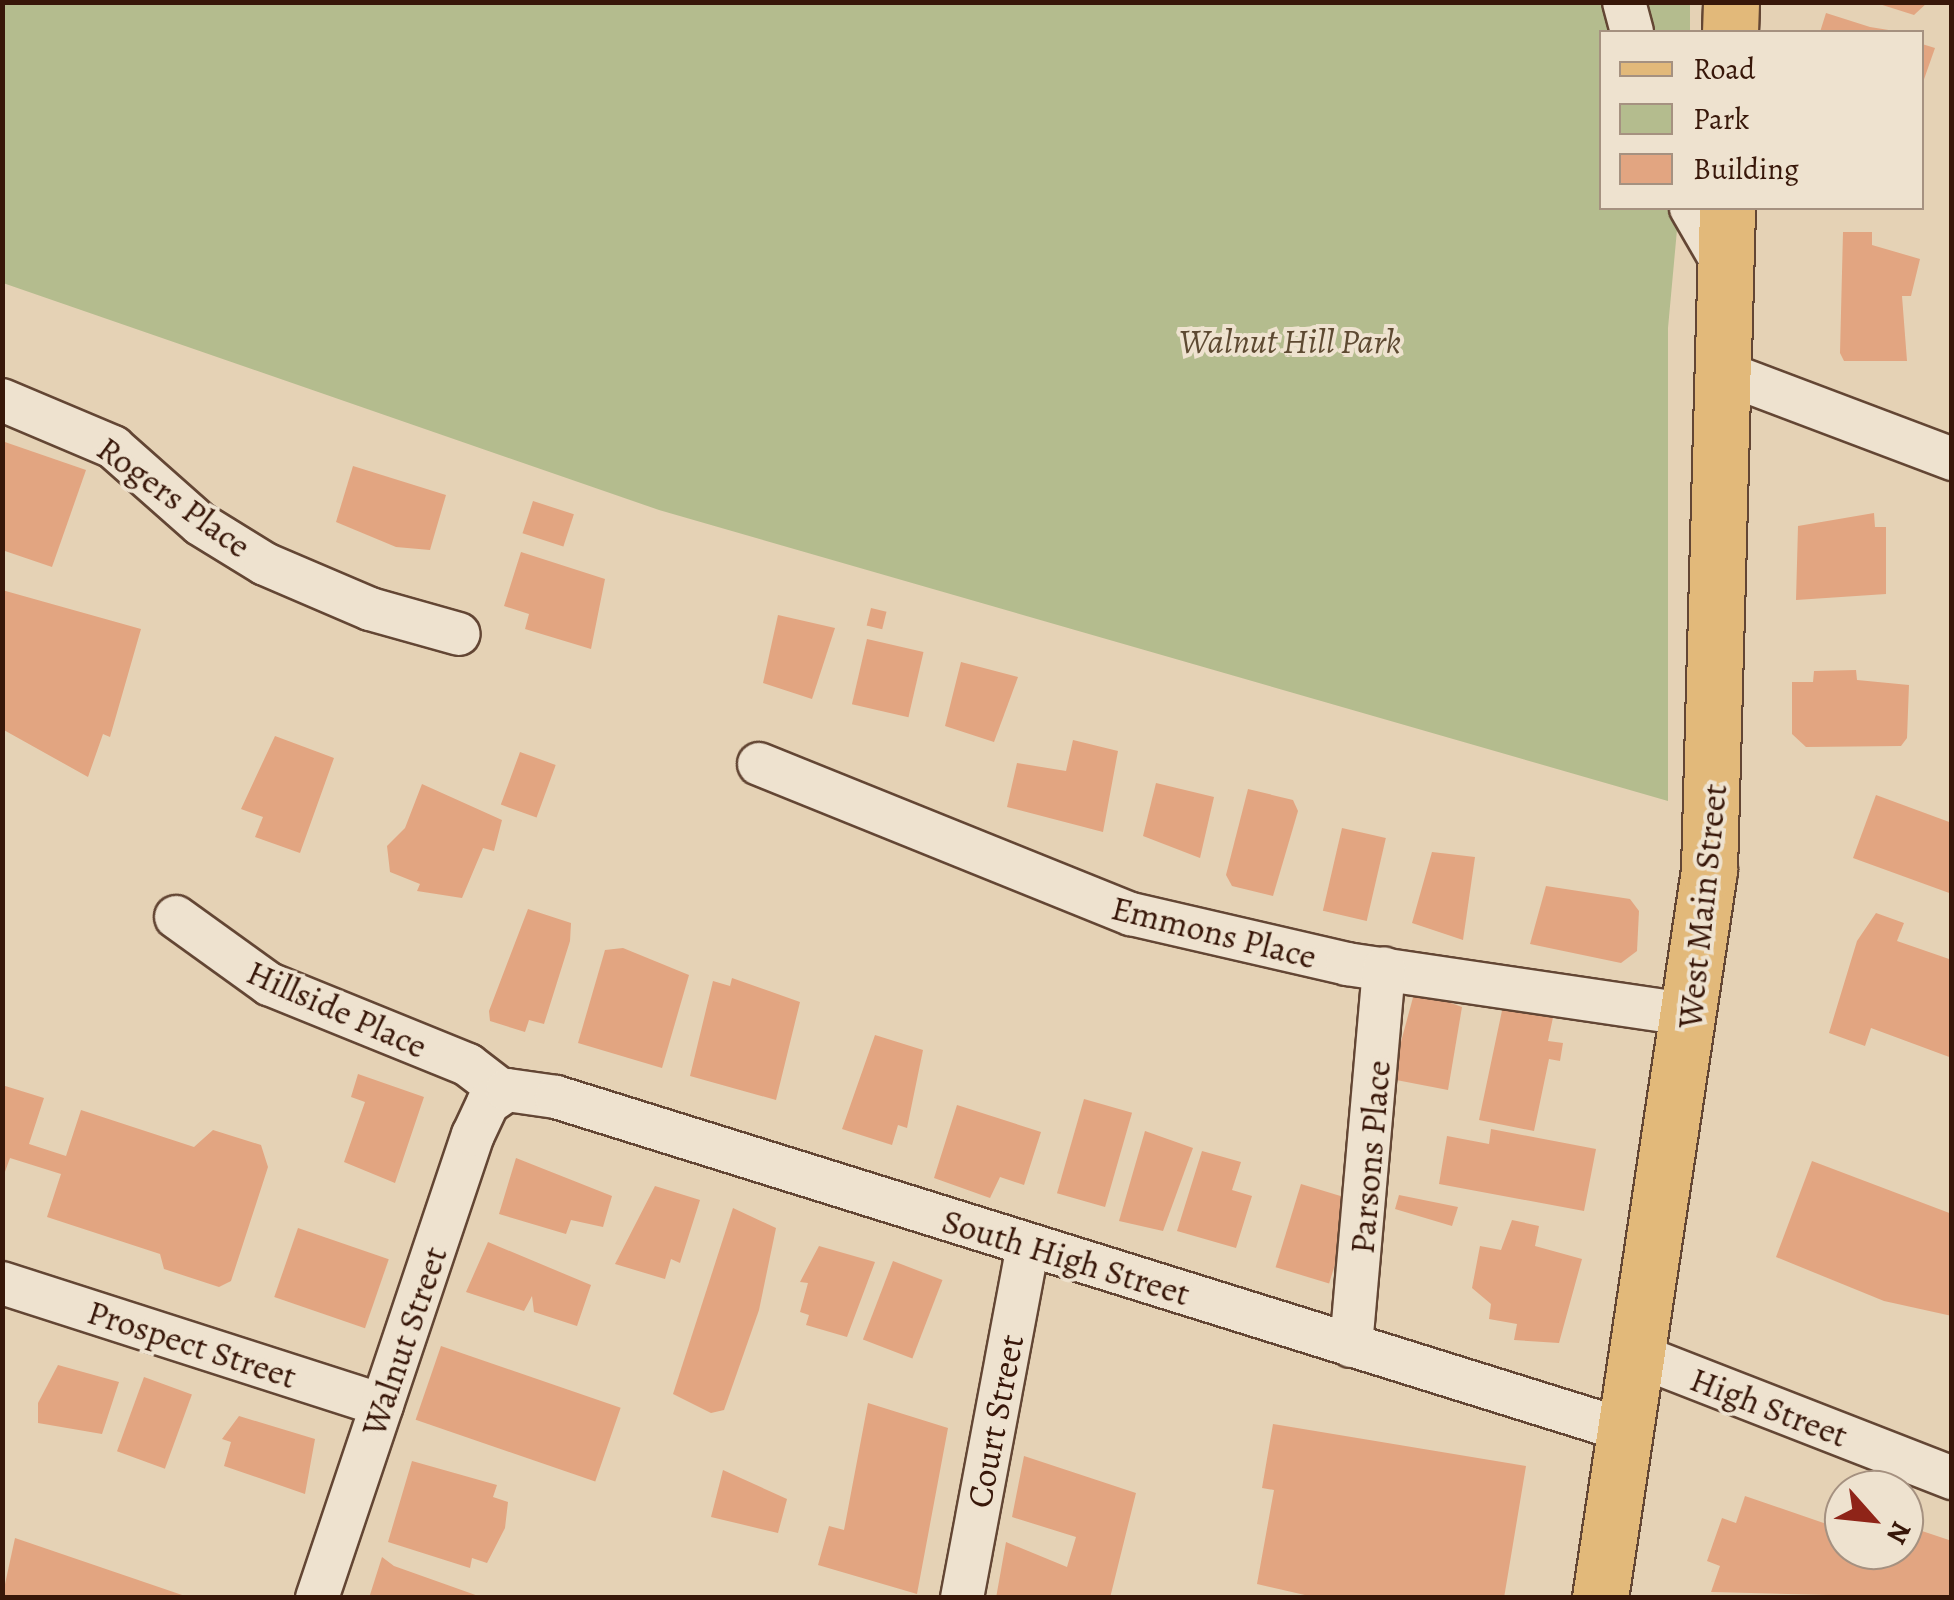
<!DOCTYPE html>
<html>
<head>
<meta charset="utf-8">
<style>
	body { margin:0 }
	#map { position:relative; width:1954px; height:1600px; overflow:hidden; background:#e5d2b5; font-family:Alegreya,serif }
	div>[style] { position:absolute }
	.green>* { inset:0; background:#b4bc8e }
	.building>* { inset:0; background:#e2a581; transform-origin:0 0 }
	.roads { filter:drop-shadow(2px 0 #634634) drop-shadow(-2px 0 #634634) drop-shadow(0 2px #634634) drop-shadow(0 -2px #634634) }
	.minor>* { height:42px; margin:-21px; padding:0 21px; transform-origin:21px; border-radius:21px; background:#eee2cf }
	.major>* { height:55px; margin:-27.5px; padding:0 27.5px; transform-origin:27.5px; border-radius:27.5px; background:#e2b97a }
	span { translate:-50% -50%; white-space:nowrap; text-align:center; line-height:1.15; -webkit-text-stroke:8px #eee2cf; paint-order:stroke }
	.park-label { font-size:35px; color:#5d4931; font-style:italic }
	.street-label { font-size:35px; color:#381709 }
	.frame { position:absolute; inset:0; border:5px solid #381709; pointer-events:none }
	.legend { position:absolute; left:1599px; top:30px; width:325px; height:180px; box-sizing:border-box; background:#eee2cf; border:2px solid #a59180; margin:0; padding:12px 18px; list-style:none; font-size:30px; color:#381709 }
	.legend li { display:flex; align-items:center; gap:20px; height:50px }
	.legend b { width:50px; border:2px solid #a59180 }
	.north { position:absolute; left:1824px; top:1470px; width:100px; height:100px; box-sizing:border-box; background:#eee2cf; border:2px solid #a59180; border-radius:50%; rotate:117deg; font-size:28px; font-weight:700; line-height:40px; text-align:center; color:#381709 }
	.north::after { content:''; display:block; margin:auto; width:35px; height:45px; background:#8f2418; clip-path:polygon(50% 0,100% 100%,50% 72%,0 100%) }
</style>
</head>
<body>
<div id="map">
	<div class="green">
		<i style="clip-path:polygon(3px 3px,1690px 3px,1690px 32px,1602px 32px,1602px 208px,1679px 208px,1668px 328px,1668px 801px,659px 510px,3px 283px)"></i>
	</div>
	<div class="building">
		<i style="clip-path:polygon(1873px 2px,1928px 2px,1914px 15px)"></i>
		<i style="clip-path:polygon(1826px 13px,1870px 27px,1901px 32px,1820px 32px)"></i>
		<i style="clip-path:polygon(1922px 44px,1935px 48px,1922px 85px)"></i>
		<i style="clip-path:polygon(1843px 232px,1872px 232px,1872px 245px,1920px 259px,1911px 296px,1902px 296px,1907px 361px,1844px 361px,1840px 353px)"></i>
		<i style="clip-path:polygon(2px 441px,86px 470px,52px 567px,2px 550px)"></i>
		<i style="clip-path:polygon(353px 466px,446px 495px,430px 550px,396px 547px,336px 522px)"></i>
		<i style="left:533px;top:501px;width:43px;height:34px;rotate:18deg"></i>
		<i style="clip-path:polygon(1874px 513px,1875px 527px,1886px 527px,1886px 594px,1796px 600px,1798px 526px)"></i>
		<i style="clip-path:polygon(521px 552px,605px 579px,591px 649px,525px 629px,529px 614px,504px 606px)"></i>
		<i style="clip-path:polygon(2px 590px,141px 629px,110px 737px,103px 734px,88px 777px,2px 729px)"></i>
		<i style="left:871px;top:608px;width:16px;height:18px;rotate:14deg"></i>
		<i style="clip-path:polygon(778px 615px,835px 628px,812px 699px,763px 683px)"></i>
		<i style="left:867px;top:639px;width:58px;height:67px;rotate:13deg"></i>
		<i style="clip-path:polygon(961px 662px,1018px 677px,994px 742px,945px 726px)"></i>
		<i style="clip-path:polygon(1856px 670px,1857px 680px,1909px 685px,1907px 738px,1901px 746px,1806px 747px,1792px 734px,1792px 682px,1813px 682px,1814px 671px)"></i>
		<i style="clip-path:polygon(275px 736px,334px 758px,300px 853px,255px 837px,263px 817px,241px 809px)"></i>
		<i style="clip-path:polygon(1073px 740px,1118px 751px,1103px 832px,1007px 807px,1017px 763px,1066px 771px)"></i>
		<i style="left:520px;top:752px;width:38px;height:56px;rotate:20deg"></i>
		<i style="clip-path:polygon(1156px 783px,1214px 797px,1200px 858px,1143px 836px)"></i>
		<i style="clip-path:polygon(422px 784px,502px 820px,494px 851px,483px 848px,462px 898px,417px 891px,420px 884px,390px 872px,387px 846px,405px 828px)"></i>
		<i style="clip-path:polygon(1248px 789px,1293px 800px,1298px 811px,1273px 896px,1232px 886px,1226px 875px)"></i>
		<i style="clip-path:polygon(1876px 795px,1952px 823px,1952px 894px,1853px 858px)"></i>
		<i style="left:1342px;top:828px;width:45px;height:85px;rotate:13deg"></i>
		<i style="clip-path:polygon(1432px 852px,1475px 857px,1463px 940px,1412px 923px)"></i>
		<i style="clip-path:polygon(1546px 886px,1630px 899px,1639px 911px,1637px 951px,1621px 963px,1530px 944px)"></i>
		<i style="clip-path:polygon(528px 909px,571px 923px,570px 941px,544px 1024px,529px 1020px,525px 1032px,490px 1021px,489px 1011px)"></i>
		<i style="clip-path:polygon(1876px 913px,1904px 923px,1897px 941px,1952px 960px,1952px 1058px,1871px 1028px,1865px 1046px,1829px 1033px,1857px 941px)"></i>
		<i style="clip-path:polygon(623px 948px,689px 975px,662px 1068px,578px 1043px,605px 950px)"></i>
		<i style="clip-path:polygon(732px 978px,800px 1002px,776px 1100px,690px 1076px,713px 981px,730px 986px)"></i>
		<i style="clip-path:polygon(1415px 990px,1462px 1007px,1448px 1090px,1391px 1079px)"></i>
		<i style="clip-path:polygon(1504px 1001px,1555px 1008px,1548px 1041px,1563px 1043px,1560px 1061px,1549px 1059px,1534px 1131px,1479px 1120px)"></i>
		<i style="clip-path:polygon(875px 1035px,923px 1050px,907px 1128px,898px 1125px,892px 1145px,842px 1129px)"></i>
		<i style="clip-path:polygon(358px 1074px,424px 1097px,395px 1183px,344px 1162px,365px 1102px,351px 1097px)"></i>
		<i style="clip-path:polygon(2px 1085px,44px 1098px,29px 1144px,66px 1156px,81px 1110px,194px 1147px,213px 1130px,261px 1145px,268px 1167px,231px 1281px,219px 1287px,164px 1269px,160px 1254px,47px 1217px,61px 1174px,10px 1158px,2px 1180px)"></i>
		<i style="left:1084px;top:1099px;width:50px;height:98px;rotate:16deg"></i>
		<i style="clip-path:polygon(957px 1105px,1041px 1132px,1024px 1185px,1000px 1177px,990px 1198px,934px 1178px)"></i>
		<i style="clip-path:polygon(1491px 1129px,1596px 1149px,1584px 1211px,1439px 1184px,1447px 1136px,1489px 1144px)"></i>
		<i style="clip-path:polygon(1145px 1131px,1193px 1148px,1163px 1231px,1119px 1221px)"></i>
		<i style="clip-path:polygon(1202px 1151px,1241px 1162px,1232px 1190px,1252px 1196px,1236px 1248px,1177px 1231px)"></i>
		<i style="clip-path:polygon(516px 1158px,612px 1196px,603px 1227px,571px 1220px,566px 1234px,499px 1214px)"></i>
		<i style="clip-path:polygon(1812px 1161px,1952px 1214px,1952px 1316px,1884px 1301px,1776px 1257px)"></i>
		<i style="left:1301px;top:1184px;width:56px;height:87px;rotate:17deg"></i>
		<i style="clip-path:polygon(655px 1186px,700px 1200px,680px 1263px,671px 1259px,665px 1279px,615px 1264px)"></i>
		<i style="clip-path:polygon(1399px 1195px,1458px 1207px,1452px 1226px,1395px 1209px)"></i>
		<i style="clip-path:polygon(733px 1208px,776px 1228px,759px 1310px,724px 1410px,711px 1413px,673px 1394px)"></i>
		<i style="clip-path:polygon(1512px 1220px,1539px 1226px,1535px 1246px,1582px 1259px,1559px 1343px,1514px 1340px,1517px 1324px,1489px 1319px,1491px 1304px,1472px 1288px,1480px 1246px,1501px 1250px)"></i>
		<i style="left:298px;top:1228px;width:96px;height:73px;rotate:19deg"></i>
		<i style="clip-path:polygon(488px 1242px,591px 1285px,577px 1326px,534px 1312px,532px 1296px,524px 1311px,466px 1292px)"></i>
		<i style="clip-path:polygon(819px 1246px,875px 1262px,847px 1337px,806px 1325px,809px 1315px,800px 1312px,808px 1283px,800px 1282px)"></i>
		<i style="left:893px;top:1261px;width:53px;height:84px;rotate:21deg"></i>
		<i style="left:441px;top:1346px;width:190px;height:78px;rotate:19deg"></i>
		<i style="clip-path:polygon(58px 1365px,119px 1382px,102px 1434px,38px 1423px,38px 1403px)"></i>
		<i style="left:144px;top:1377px;width:51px;height:79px;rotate:20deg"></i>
		<i style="clip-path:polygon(868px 1403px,948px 1428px,917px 1594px,818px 1565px,829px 1526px,844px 1530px)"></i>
		<i style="clip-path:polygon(239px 1416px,315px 1439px,305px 1494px,224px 1466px,231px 1442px,222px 1439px)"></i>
		<i style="clip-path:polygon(1273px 1424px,1526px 1466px,1504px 1598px,1318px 1598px,1257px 1584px,1274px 1490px,1262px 1488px)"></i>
		<i style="clip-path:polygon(1024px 1456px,1136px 1493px,1110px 1598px,996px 1598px,1006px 1542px,1067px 1567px,1076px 1537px,1012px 1517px)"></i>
		<i style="clip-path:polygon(412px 1461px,497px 1485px,493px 1497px,508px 1502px,505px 1528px,487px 1563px,472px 1558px,470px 1568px,388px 1542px)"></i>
		<i style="clip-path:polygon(723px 1470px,787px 1499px,778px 1533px,711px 1517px)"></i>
		<i style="clip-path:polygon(1745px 1496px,1844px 1530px,1844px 1550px,1904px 1550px,1904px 1525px,1952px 1541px,1952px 1598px,1711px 1592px,1720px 1566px,1707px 1561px,1722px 1518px,1736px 1523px)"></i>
		<i style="clip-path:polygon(15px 1538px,188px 1597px,188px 1598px,2px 1598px)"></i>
		<i style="clip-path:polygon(382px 1557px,394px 1566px,484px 1598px,369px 1598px)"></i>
	</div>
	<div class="roads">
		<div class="minor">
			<i style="left:1624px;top:2px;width:31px;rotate:75deg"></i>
			<i style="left:1691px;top:208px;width:72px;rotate:59.9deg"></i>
			<i style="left:1725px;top:373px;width:243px;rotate:20.7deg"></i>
			<i style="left:2px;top:400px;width:121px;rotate:22.9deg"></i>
			<i style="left:113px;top:447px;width:116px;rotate:41.5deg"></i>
			<i style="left:200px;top:524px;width:76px;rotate:31.6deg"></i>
			<i style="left:265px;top:564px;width:114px;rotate:23.2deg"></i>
			<i style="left:370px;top:609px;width:92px;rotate:15.7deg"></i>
			<i style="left:759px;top:764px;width:401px;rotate:22deg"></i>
			<i style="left:1131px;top:914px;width:222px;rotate:13deg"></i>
			<i style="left:1347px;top:964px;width:350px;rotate:8.4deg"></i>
			<i style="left:176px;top:917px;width:115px;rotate:35.8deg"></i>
			<i style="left:269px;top:984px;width:215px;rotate:22.1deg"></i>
			<i style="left:468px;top:1065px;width:43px;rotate:37.4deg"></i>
			<i style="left:2px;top:1283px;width:399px;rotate:17.8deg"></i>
			<i style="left:1351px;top:1346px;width:379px;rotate:-85deg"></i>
			<i style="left:1642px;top:1357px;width:333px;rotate:21.3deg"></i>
			<i style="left:317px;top:1598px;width:489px;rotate:-71.4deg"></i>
			<i style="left:473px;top:1135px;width:35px;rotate:-65deg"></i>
			<i style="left:488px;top:1103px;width:23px;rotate:-34deg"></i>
			<i style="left:507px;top:1090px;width:49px;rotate:8.1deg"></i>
			<i style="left:556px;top:1097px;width:1125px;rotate:17.32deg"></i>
			<i style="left:962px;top:1598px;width:359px;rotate:-79.4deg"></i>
		</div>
		<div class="major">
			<i style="left:1730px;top:32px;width:30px;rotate:-88deg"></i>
			<i style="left:1600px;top:1598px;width:736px;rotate:-81.48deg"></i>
			<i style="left:1709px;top:870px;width:662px;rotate:-88.44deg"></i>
		</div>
	</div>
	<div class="park-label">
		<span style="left:1290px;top:341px">Walnut Hill Park</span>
	</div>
	<div class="street-label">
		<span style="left:174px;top:497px;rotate:36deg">Rogers Place</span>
		<span style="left:1702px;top:906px;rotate:-84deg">West Main Street</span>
		<span style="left:1214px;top:932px;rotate:14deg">Emmons Place</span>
		<span style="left:337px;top:1009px;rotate:24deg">Hillside Place</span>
		<span style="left:1370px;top:1157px;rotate:-85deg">Parsons Place</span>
		<span style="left:1066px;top:1257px;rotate:17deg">South High Street</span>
		<span style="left:404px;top:1341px;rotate:-71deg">Walnut Street</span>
		<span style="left:192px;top:1344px;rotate:18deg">Prospect Street</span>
		<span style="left:1769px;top:1407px;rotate:21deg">High Street</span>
		<span style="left:995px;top:1421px;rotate:-79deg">Court Street</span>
	</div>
	<div class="frame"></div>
	<ul class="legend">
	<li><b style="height:12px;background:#e2b97a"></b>Road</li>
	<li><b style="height:28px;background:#b4bc8e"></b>Park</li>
	<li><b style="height:28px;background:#e2a581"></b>Building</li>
	</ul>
	<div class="north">N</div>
</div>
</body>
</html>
